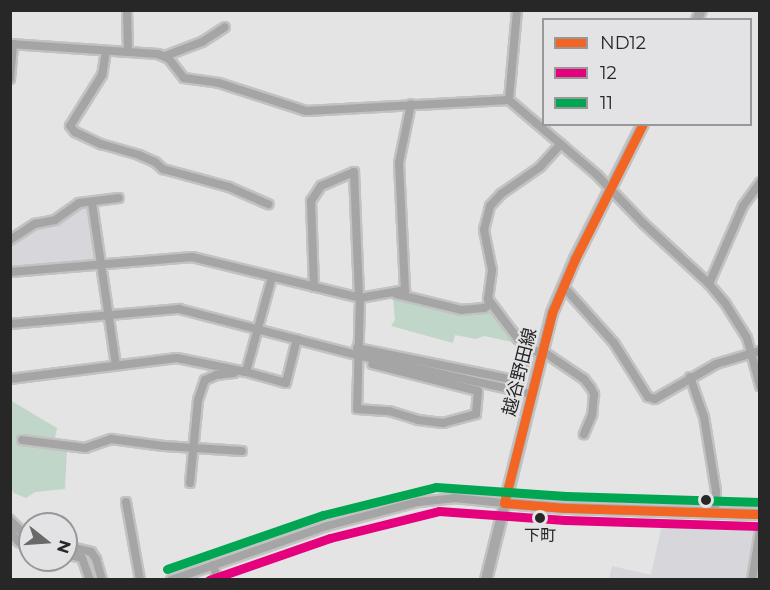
<!DOCTYPE html>
<html>
<head>
<meta charset="utf-8">
<style>
	body { margin:0 }
	#map { position:relative; width:770px; height:590px; overflow:hidden; background:#e4e4e4; font-family:Montserrat,"Noto Sans JP",sans-serif }
	div>[style] { position:absolute }
	.built>* { inset:0; background:#d6d6db }
	.green>* { inset:0; background:#c0d6c9 }
	.roads { filter:drop-shadow(2px 0 #c2c2c2) drop-shadow(-2px 0 #c2c2c2) drop-shadow(0 2px #c2c2c2) drop-shadow(0 -2px #c2c2c2) }
	.minor>* { height:8px; margin:-4px; padding:0 4px; transform-origin:4px; border-radius:4px; background:#a5a5a5 }
	.major>* { height:10px; margin:-5px; padding:0 5px; transform-origin:5px; border-radius:5px; background:#a8a8a8 }
	.bus-1>* { height:9px; margin:-4.5px; padding:0 4.5px; transform-origin:4.5px; border-radius:4.5px; background:#f26522 }
	.bus-2>* { height:9px; margin:-4.5px; padding:0 4.5px; transform-origin:4.5px; border-radius:4.5px; background:#e5007d }
	.bus-3>* { height:9px; margin:-4.5px; padding:0 4.5px; transform-origin:4.5px; border-radius:4.5px; background:#00a651 }
	.dots>* { width:16px; height:16px; translate:-50% -50%; box-sizing:border-box; border:3px solid #e3e3e5; border-radius:50% }
	span { translate:-50% -50%; white-space:nowrap; text-align:center; line-height:1.15; -webkit-text-stroke:4.5px #e3e3e5; paint-order:stroke }
	.bus-label { font-size:16px; color:#272728 }
	.street-label { font-size:18px; color:#272728 }
	.frame { position:absolute; inset:0; border:12px solid #272728; pointer-events:none }
	.legend { position:absolute; left:542px; top:18px; width:210px; height:108px; box-sizing:border-box; background:#e3e3e5; border:2px solid #989899; margin:0; padding:8px 10px; list-style:none; font-size:18px; color:#272728 }
	.legend li { display:flex; align-items:center; gap:12px; height:30px }
	.legend b { width:30px; border:2px solid #989899 }
	.north { position:absolute; left:18px; top:512px; width:60px; height:60px; box-sizing:border-box; background:#e3e3e5; border:2px solid #989899; border-radius:50%; rotate:107deg; font-size:16px; font-weight:700; line-height:24px; text-align:center; color:#272728 }
	.north::after { content:''; display:block; margin:auto; width:21px; height:27px; background:#69696a; clip-path:polygon(50% 0,100% 100%,50% 72%,0 100%) }
</style>
</head>
<body>
<div id="map">
	<div class="built">
		<i style="clip-path:polygon(79px 206px,89px 206px,95px 261px,11px 266px,11px 242px,36px 226px)"></i>
		<i style="clip-path:polygon(663px 520px,752px 522px,756px 527px,746px 579px,609px 579px,612px 566px,651px 575px)"></i>
	</div>
	<div class="green">
		<i style="clip-path:polygon(393px 297px,421px 303px,491px 310px,513px 339px,512px 342px,484px 336px,476px 339px,455px 335px,453px 343px,391px 326px,395px 320px)"></i>
		<i style="clip-path:polygon(10px 400px,57px 428px,53px 448px,67px 450px,65px 489px,35px 492px,26px 498px,14px 493px,10px 487px)"></i>
	</div>
	<div class="roads">
		<div class="minor">
			<i style="left:127px;top:10px;width:41px;rotate:88.6deg"></i>
			<i style="left:10px;top:44px;width:148px;rotate:3.9deg"></i>
			<i style="left:158px;top:54px;width:12px;rotate:24deg"></i>
			<i style="left:169px;top:59px;width:24px;rotate:52deg"></i>
			<i style="left:184px;top:78px;width:35px;rotate:8deg"></i>
			<i style="left:219px;top:83px;width:91px;rotate:17.8deg"></i>
			<i style="left:306px;top:111px;width:203px;rotate:-3.1deg"></i>
			<i style="left:509px;top:100px;width:116px;rotate:40.4deg"></i>
			<i style="left:597px;top:175px;width:66px;rotate:46.2deg"></i>
			<i style="left:643px;top:223px;width:90px;rotate:42.7deg"></i>
			<i style="left:709px;top:284px;width:25px;rotate:50deg"></i>
			<i style="left:725px;top:303px;width:41px;rotate:57.8deg"></i>
			<i style="left:747px;top:338px;width:50px;rotate:74.8deg"></i>
			<i style="left:106px;top:51px;width:24px;rotate:99deg"></i>
			<i style="left:102px;top:75px;width:60px;rotate:122.1deg"></i>
			<i style="left:70px;top:126px;width:8px;rotate:50deg"></i>
			<i style="left:75px;top:132px;width:29px;rotate:25deg"></i>
			<i style="left:101px;top:144px;width:40px;rotate:16deg"></i>
			<i style="left:139px;top:155px;width:17px;rotate:24deg"></i>
			<i style="left:155px;top:162px;width:11px;rotate:41deg"></i>
			<i style="left:163px;top:169px;width:68px;rotate:15.3deg"></i>
			<i style="left:229px;top:187px;width:43px;rotate:23.6deg"></i>
			<i style="left:165px;top:56px;width:40px;rotate:-21deg"></i>
			<i style="left:202px;top:42px;width:27px;rotate:-33deg"></i>
			<i style="left:10px;top:79px;width:35px;rotate:-85deg"></i>
			<i style="left:509px;top:100px;width:90px;rotate:-84.9deg"></i>
			<i style="left:92px;top:203px;width:164px;rotate:81.6deg"></i>
			<i style="left:10px;top:240px;width:30px;rotate:-33deg"></i>
			<i style="left:35px;top:224px;width:20px;rotate:-11deg"></i>
			<i style="left:55px;top:220px;width:29px;rotate:-35deg"></i>
			<i style="left:79px;top:203px;width:40px;rotate:-7.1deg"></i>
			<i style="left:10px;top:272px;width:183px;rotate:-4.7deg"></i>
			<i style="left:192px;top:257px;width:173px;rotate:13.7deg"></i>
			<i style="left:360px;top:298px;width:46px;rotate:-10.1deg"></i>
			<i style="left:405px;top:290px;width:127px;rotate:-92.7deg"></i>
			<i style="left:399px;top:163px;width:60px;rotate:-78.5deg"></i>
			<i style="left:709px;top:284px;width:85px;rotate:-66.4deg"></i>
			<i style="left:743px;top:206px;width:29px;rotate:-54deg"></i>
			<i style="left:563px;top:286px;width:76px;rotate:48.2deg"></i>
			<i style="left:614px;top:343px;width:64px;rotate:57.8deg"></i>
			<i style="left:648px;top:397px;width:7px;rotate:16deg"></i>
			<i style="left:655px;top:399px;width:70px;rotate:-29.8deg"></i>
			<i style="left:716px;top:364px;width:46px;rotate:-16.5deg"></i>
			<i style="left:314px;top:287px;width:86px;rotate:-92deg"></i>
			<i style="left:311px;top:201px;width:18px;rotate:-56deg"></i>
			<i style="left:321px;top:186px;width:36px;rotate:-23deg"></i>
			<i style="left:354px;top:172px;width:125px;rotate:87.7deg"></i>
			<i style="left:396px;top:294px;width:67px;rotate:13.8deg"></i>
			<i style="left:461px;top:310px;width:23px;rotate:-5deg"></i>
			<i style="left:484px;top:308px;width:8px;rotate:-30deg"></i>
			<i style="left:360px;top:298px;width:111px;rotate:91.5deg"></i>
			<i style="left:357px;top:409px;width:32px;rotate:4deg"></i>
			<i style="left:389px;top:411px;width:30px;rotate:17deg"></i>
			<i style="left:418px;top:420px;width:25px;rotate:7deg"></i>
			<i style="left:443px;top:423px;width:34px;rotate:-15deg"></i>
			<i style="left:476px;top:414px;width:23px;rotate:-85deg"></i>
			<i style="left:478px;top:391px;width:109px;rotate:-165.7deg"></i>
			<i style="left:10px;top:324px;width:170px;rotate:-5.1deg"></i>
			<i style="left:179px;top:309px;width:184px;rotate:14.5deg"></i>
			<i style="left:357px;top:355px;width:178px;rotate:12.6deg"></i>
			<i style="left:357px;top:348px;width:165px;rotate:11.5deg"></i>
			<i style="left:519px;top:381px;width:24px;rotate:-75deg"></i>
			<i style="left:541px;top:350px;width:52px;rotate:34deg"></i>
			<i style="left:584px;top:379px;width:11px;rotate:52deg"></i>
			<i style="left:591px;top:388px;width:7px;rotate:63deg"></i>
			<i style="left:594px;top:394px;width:21px;rotate:95deg"></i>
			<i style="left:592px;top:415px;width:21px;rotate:113deg"></i>
			<i style="left:540px;top:354px;width:27px;rotate:-146deg"></i>
			<i style="left:518px;top:339px;width:50px;rotate:-126.9deg"></i>
			<i style="left:488px;top:299px;width:29px;rotate:-82deg"></i>
			<i style="left:492px;top:270px;width:41px;rotate:-101.3deg"></i>
			<i style="left:484px;top:230px;width:25px;rotate:-76deg"></i>
			<i style="left:490px;top:206px;width:16px;rotate:-47deg"></i>
			<i style="left:501px;top:194px;width:47px;rotate:-34.7deg"></i>
			<i style="left:540px;top:167px;width:31px;rotate:-48deg"></i>
			<i style="left:246px;top:372px;width:98px;rotate:-74.7deg"></i>
			<i style="left:690px;top:377px;width:42px;rotate:70.7deg"></i>
			<i style="left:704px;top:417px;width:75px;rotate:80.8deg"></i>
			<i style="left:716px;top:491px;width:22px;rotate:93deg"></i>
			<i style="left:10px;top:379px;width:168px;rotate:-7.2deg"></i>
			<i style="left:177px;top:358px;width:70px;rotate:11.5deg"></i>
			<i style="left:246px;top:372px;width:41px;rotate:15.4deg"></i>
			<i style="left:286px;top:383px;width:45px;rotate:-76deg"></i>
			<i style="left:22px;top:440px;width:64px;rotate:7.2deg"></i>
			<i style="left:85px;top:448px;width:28px;rotate:-19deg"></i>
			<i style="left:111px;top:439px;width:53px;rotate:7.5deg"></i>
			<i style="left:164px;top:446px;width:78px;rotate:3.7deg"></i>
			<i style="left:190px;top:483px;width:83px;rotate:-84.5deg"></i>
			<i style="left:198px;top:400px;width:21px;rotate:-71deg"></i>
			<i style="left:205px;top:380px;width:12px;rotate:-24deg"></i>
			<i style="left:216px;top:375px;width:18px;rotate:-6deg"></i>
			<i style="left:126px;top:502px;width:79px;rotate:79.8deg"></i>
			<i style="left:10px;top:520px;width:28px;rotate:45deg"></i>
			<i style="left:10px;top:531px;width:14px;rotate:51deg"></i>
			<i style="left:19px;top:542px;width:12px;rotate:24deg"></i>
			<i style="left:66px;top:546px;width:26px;rotate:13deg"></i>
			<i style="left:91px;top:552px;width:9px;rotate:54deg"></i>
			<i style="left:96px;top:559px;width:22px;rotate:74deg"></i>
			<i style="left:66px;top:554px;width:16px;rotate:14deg"></i>
			<i style="left:82px;top:558px;width:23px;rotate:70deg"></i>
			<i style="left:213px;top:565px;width:16px;rotate:72deg"></i>
			<i style="left:171px;top:580px;width:165px;rotate:-19.1deg"></i>
			<i style="left:327px;top:526px;width:94px;rotate:-14.8deg"></i>
			<i style="left:418px;top:502px;width:36px;rotate:-6deg"></i>
			<i style="left:454px;top:498px;width:50px;rotate:5.7deg"></i>
			<i style="left:752px;top:580px;width:51px;rotate:-80.9deg"></i>
		</div>
		<div class="major">
			<i style="left:697px;top:20px;width:11px;rotate:-68deg"></i>
			<i style="left:504px;top:503px;width:61px;rotate:4.7deg"></i>
			<i style="left:565px;top:508px;width:195px;rotate:1.8deg"></i>
			<i style="left:486px;top:580px;width:275px;rotate:-76.1deg"></i>
			<i style="left:552px;top:313px;width:59px;rotate:-66.9deg"></i>
			<i style="left:575px;top:259px;width:151px;rotate:-63.3deg"></i>
		</div>
	</div>
	<div class="bus-1">
		<i style="left:504px;top:503px;width:196px;rotate:-75.8deg"></i>
		<i style="left:552px;top:313px;width:59px;rotate:-66.9deg"></i>
		<i style="left:575px;top:259px;width:151px;rotate:-63.3deg"></i>
		<i style="left:504px;top:503px;width:61px;rotate:4.7deg"></i>
		<i style="left:565px;top:508px;width:195px;rotate:1.8deg"></i>
	</div>
	<div class="bus-2">
		<i style="left:209px;top:580px;width:128px;rotate:-19.1deg"></i>
		<i style="left:330px;top:538px;width:112px;rotate:-13.9deg"></i>
		<i style="left:439px;top:511px;width:126px;rotate:4.1deg"></i>
		<i style="left:565px;top:520px;width:195px;rotate:1.8deg"></i>
	</div>
	<div class="bus-3">
		<i style="left:167px;top:569px;width:165px;rotate:-19.1deg"></i>
		<i style="left:323px;top:515px;width:116px;rotate:-13.9deg"></i>
		<i style="left:436px;top:487px;width:130px;rotate:4deg"></i>
		<i style="left:566px;top:496px;width:194px;rotate:1.8deg"></i>
	</div>
	<div class="dots">
		<i style="left:706px;top:500px;background:#272728"></i>
		<i style="left:540px;top:518px;background:#272728"></i>
	</div>
	<div class="bus-label">
		<span style="left:540px;top:536px">下町</span>
	</div>
	<div class="street-label">
		<span style="left:520px;top:372px;rotate:-76deg">越谷野田線</span>
	</div>
	<div class="frame"></div>
	<ul class="legend">
	<li><b style="height:8px;background:#f26522"></b>ND12</li>
	<li><b style="height:8px;background:#e5007d"></b>12</li>
	<li><b style="height:8px;background:#00a651"></b>11</li>
	</ul>
	<div class="north">N</div>
</div>
</body>
</html>
